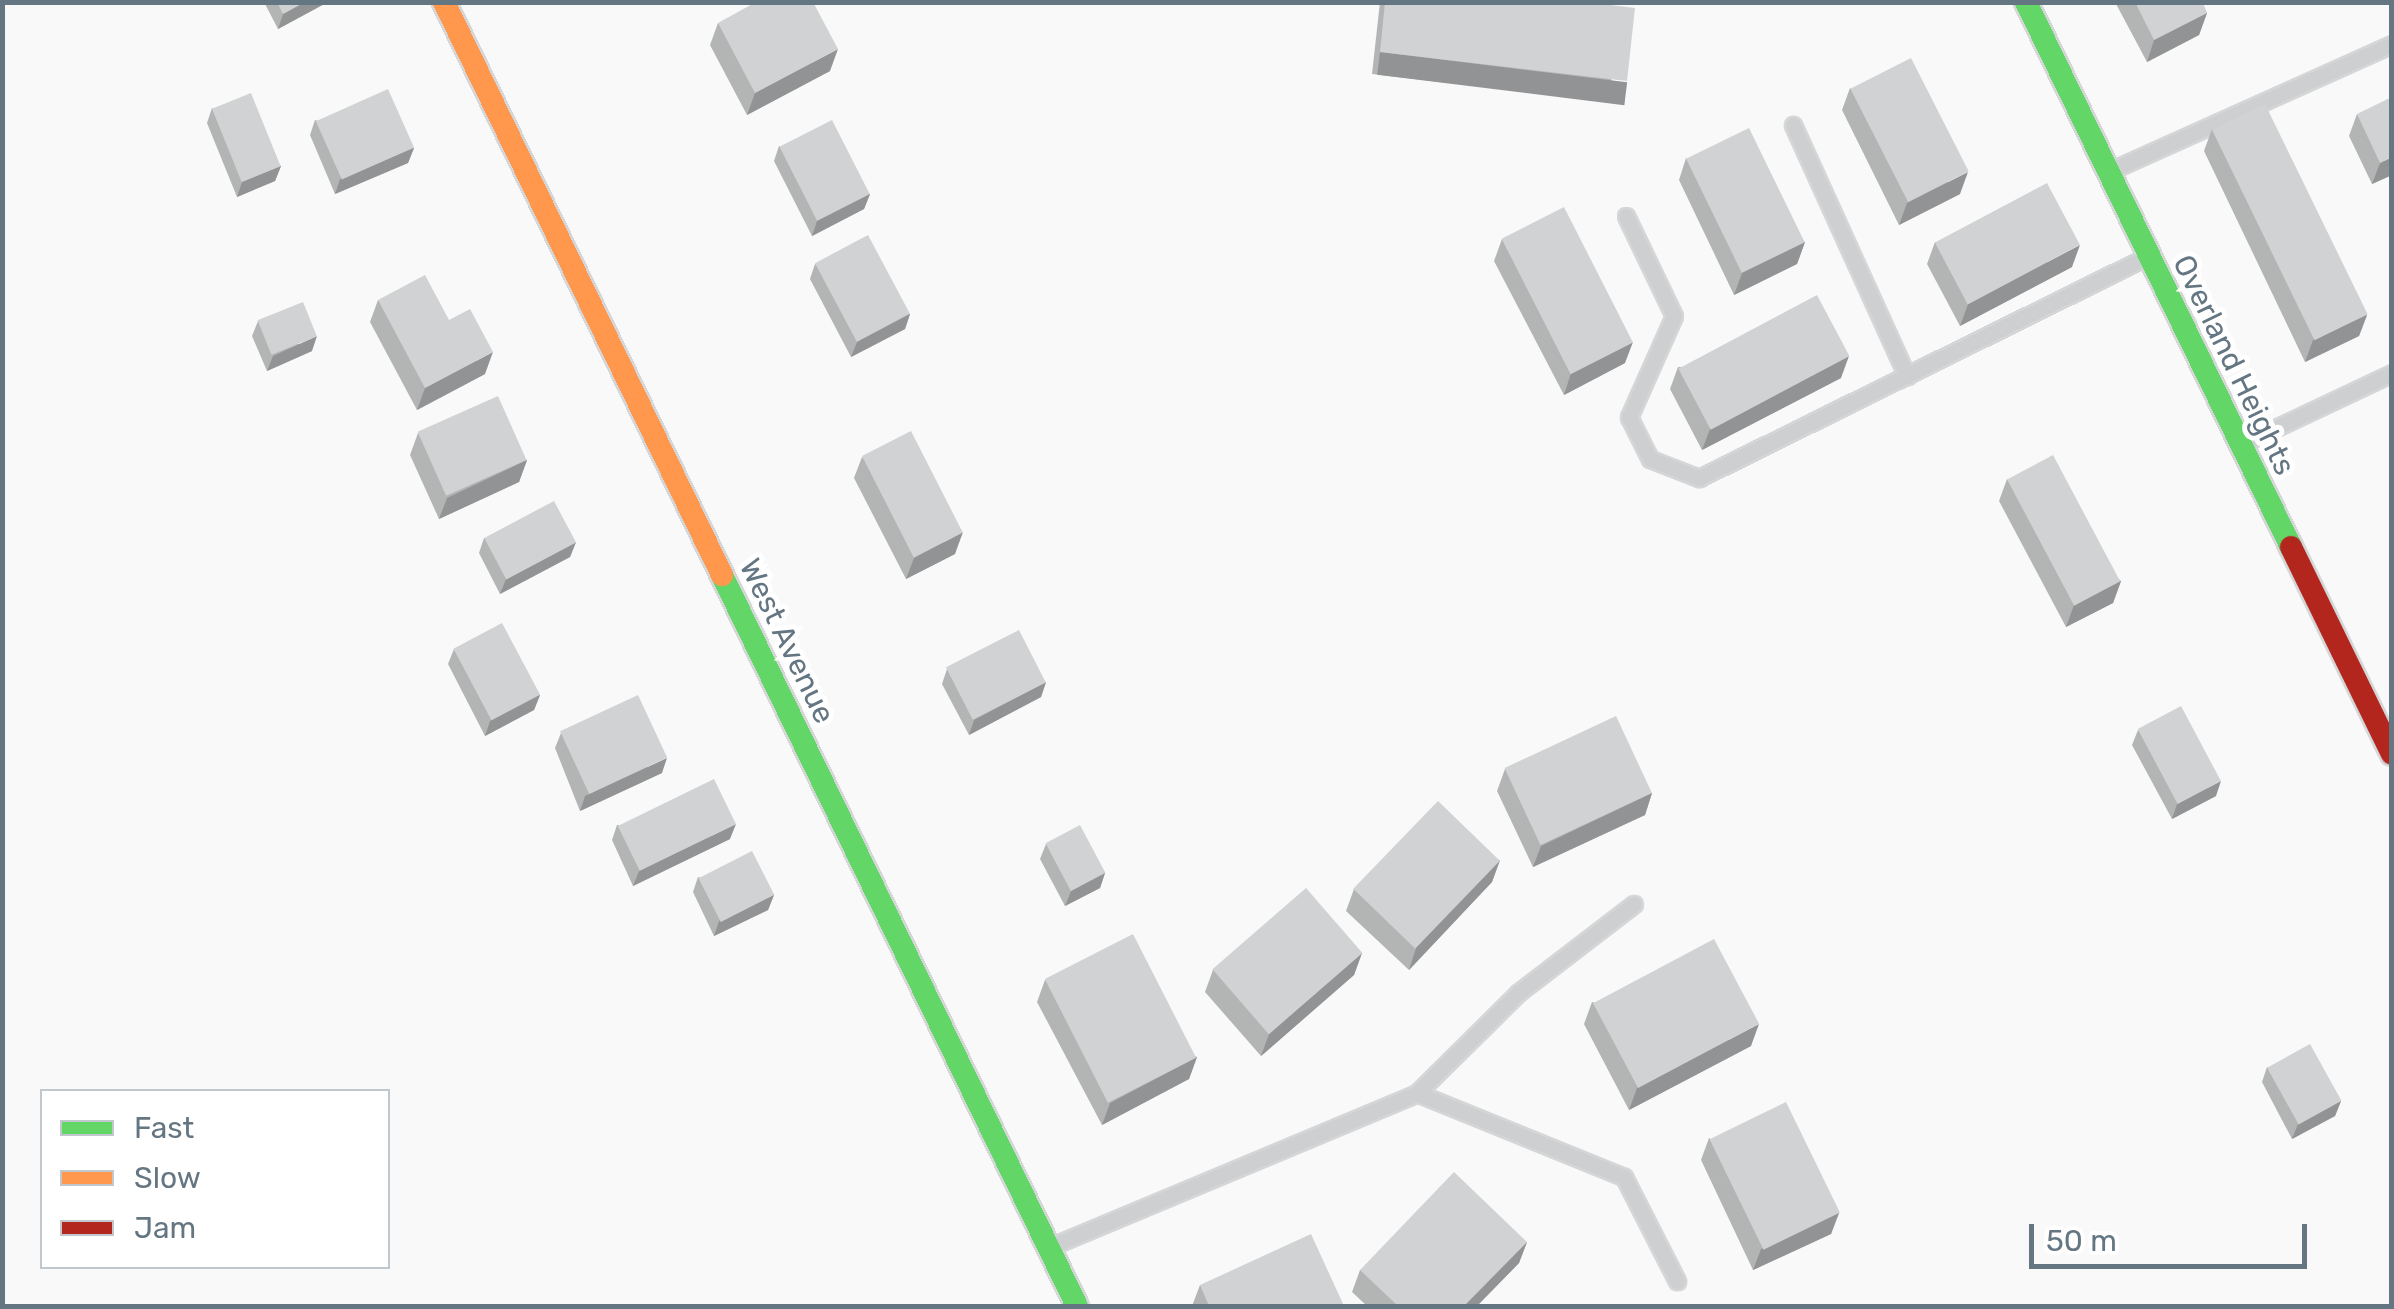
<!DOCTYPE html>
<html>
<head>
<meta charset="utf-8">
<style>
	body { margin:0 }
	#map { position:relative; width:2394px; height:1309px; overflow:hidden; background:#f9f9f9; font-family:Rubik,sans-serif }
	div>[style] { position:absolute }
	.roads { filter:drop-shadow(2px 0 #d5d6d7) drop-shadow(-2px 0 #d5d6d7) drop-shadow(0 2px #d5d6d7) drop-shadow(0 -2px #d5d6d7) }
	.lane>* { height:15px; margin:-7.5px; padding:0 7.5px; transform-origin:7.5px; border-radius:7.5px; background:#cecfd0 }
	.fast>* { height:22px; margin:-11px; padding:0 11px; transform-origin:11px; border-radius:11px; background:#63d668 }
	.slow>* { height:22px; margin:-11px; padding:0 11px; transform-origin:11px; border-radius:11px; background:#ff974d }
	.jam>* { height:22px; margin:-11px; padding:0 11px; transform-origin:11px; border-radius:11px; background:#b3261e }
	.wall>* { inset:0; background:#b3b5b5 }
	.shaded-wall>* { inset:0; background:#929394; transform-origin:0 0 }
	.building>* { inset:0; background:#d0d2d3; transform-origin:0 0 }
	span { translate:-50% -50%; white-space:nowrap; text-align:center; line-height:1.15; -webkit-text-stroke:10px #fff; paint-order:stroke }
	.street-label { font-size:30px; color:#657683 }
	.frame { position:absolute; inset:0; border:5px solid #657683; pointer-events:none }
	.legend { position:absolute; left:40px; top:1089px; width:350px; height:180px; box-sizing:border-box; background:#fff; border:2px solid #c1c8cd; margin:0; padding:12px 18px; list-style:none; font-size:30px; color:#657683 }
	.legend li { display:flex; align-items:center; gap:20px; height:50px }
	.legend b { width:50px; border:2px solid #c1c8cd }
	.scale { position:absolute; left:2029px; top:1224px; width:278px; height:45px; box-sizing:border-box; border:5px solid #657683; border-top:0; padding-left:12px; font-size:30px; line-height:35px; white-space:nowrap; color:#657683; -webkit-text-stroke:8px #fff; paint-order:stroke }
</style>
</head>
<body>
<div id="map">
	<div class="roads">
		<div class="lane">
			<i style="left:1793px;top:125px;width:276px;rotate:65.6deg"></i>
			<i style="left:2114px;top:169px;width:305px;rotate:-24.2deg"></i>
			<i style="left:1626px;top:216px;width:111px;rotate:64.4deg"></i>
			<i style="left:1674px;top:316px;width:111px;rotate:114deg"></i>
			<i style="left:1629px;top:417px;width:47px;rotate:63.4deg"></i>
			<i style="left:1650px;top:459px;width:53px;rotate:21.2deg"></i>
			<i style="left:1699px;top:478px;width:500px;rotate:-26.3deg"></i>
			<i style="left:2244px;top:443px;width:164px;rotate:-25.3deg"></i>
			<i style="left:1417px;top:1093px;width:142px;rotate:-44.7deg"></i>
			<i style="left:1518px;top:993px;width:146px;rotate:-37.5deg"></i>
			<i style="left:1052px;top:1246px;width:396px;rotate:-22.7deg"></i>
			<i style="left:1417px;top:1093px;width:223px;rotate:22.1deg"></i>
			<i style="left:1624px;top:1177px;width:117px;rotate:63deg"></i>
		</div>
		<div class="fast">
			<i style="left:2026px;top:2px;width:606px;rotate:64.07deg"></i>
			<i style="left:722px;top:575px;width:813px;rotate:64.1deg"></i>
		</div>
		<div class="slow">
			<i style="left:444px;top:2px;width:637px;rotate:64.12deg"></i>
		</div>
		<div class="jam">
			<i style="left:2291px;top:547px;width:230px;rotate:64deg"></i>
		</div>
	</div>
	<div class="wall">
		<i style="clip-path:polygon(264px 2px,328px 2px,278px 29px)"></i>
		<i style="clip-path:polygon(1380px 2px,1586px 2px,1619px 103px,1372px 74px)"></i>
		<i style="clip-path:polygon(2115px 2px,2202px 2px,2207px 13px,2199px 35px,2147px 62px)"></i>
		<i style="clip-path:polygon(718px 23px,830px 71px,747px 115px,710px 45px)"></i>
		<i style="clip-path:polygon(1850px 88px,1960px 194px,1899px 225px,1842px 110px)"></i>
		<i style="clip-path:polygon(212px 108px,281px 166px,275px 181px,237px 197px,207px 123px)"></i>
		<i style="clip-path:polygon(2357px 114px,2392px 175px,2372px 184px,2349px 136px)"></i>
		<i style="clip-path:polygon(315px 120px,414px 148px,408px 163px,335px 194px,310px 135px)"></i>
		<i style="clip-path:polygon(2212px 129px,2367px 315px,2359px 336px,2305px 362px,2204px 151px)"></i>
		<i style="clip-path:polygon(779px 146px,870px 194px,864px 209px,812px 236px,774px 161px)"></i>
		<i style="clip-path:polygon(1686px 158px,1805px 242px,1797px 264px,1734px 295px,1679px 180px)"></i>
		<i style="clip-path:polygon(1502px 239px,1625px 363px,1564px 395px,1494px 261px)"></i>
		<i style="clip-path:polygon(1935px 242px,2072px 267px,1960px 326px,1927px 264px)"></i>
		<i style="clip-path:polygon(815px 264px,910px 314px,905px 329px,851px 357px,810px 279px)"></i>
		<i style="clip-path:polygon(378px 300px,449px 320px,485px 374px,417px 410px,370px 322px)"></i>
		<i style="clip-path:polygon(258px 321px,312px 351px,267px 371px,252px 336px)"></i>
		<i style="clip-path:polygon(1678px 367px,1841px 378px,1702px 450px,1670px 389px)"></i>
		<i style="clip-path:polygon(418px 433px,527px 460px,519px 482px,439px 519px,410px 455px)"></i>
		<i style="clip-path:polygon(862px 457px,955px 554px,906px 579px,854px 478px)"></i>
		<i style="clip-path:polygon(2007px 479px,2121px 581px,2113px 603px,2066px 627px,1999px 501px)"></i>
		<i style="clip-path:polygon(484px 538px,576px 542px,570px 557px,500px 594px,479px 553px)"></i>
		<i style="clip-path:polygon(454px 649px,540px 695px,534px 710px,485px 736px,448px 664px)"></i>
		<i style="clip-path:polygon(947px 669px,1046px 682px,1041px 697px,969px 735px,942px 684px)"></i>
		<i style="clip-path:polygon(2138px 730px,2216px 796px,2172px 819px,2132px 745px)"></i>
		<i style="clip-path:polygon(561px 733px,662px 773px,580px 811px,555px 748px)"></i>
		<i style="clip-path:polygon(1505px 769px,1652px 793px,1645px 815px,1533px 867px,1497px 791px)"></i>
		<i style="clip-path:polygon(617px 825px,730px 839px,633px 886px,612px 840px)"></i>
		<i style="clip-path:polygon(1046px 844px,1105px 873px,1100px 888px,1065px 906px,1040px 859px)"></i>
		<i style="clip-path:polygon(1500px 860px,1492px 882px,1409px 970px,1346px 911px,1354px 889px)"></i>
		<i style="clip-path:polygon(698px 877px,774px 895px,768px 910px,714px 936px,693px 892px)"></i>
		<i style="clip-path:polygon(1362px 953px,1354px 975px,1261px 1056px,1205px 992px,1213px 970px)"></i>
		<i style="clip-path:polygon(1045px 980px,1197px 1057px,1189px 1079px,1102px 1125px,1037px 1002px)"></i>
		<i style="clip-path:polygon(1592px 1002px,1751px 1046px,1629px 1110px,1584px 1024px)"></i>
		<i style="clip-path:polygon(2267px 1067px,2341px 1101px,2335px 1116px,2292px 1139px,2262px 1082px)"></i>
		<i style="clip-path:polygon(1709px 1138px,1839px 1213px,1831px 1234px,1753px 1270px,1701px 1160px)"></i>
		<i style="clip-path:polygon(1527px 1242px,1519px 1263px,1477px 1306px,1367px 1306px,1352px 1292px,1360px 1270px)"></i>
		<i style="clip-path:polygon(1200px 1285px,1344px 1306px,1192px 1306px)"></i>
	</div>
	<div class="shaded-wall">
		<i style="clip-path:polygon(305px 2px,328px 2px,278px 29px,283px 14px)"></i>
		<i style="clip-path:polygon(2207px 13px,2199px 35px,2147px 62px,2154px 40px)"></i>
		<i style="clip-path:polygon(838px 49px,830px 71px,747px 115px,755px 93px)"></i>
		<i style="left:1380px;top:52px;width:249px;height:23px;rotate:7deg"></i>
		<i style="clip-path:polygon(414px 148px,408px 163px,335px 194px,340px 179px)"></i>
		<i style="clip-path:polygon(2392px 157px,2392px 175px,2372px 184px,2380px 163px)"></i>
		<i style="clip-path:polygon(281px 166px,275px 181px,237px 197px,242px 182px)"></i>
		<i style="clip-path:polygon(1968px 172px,1960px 194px,1899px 225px,1907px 203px)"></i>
		<i style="clip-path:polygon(870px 194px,864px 209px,812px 236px,817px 221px)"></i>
		<i style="clip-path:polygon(1805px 242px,1797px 264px,1734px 295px,1742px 273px)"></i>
		<i style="clip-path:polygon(2080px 245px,2072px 267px,1960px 326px,1968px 304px)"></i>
		<i style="clip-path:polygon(910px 314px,905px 329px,851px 357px,857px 342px)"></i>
		<i style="clip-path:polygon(2367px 315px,2359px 336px,2305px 362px,2313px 340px)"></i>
		<i style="clip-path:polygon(317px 336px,312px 351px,267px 371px,273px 356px)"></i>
		<i style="clip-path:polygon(1633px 342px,1625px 363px,1564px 395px,1571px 373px)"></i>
		<i style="clip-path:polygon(493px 352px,485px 374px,417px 410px,425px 388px)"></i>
		<i style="clip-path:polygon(1849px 356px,1841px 378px,1702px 450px,1710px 429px)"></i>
		<i style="clip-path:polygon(527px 460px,519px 482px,439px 519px,447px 498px)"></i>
		<i style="clip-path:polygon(963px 532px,955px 554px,906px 579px,914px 558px)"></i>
		<i style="clip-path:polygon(576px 542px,570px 557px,500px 594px,506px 579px)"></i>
		<i style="clip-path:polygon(2121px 581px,2113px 603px,2066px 627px,2074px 605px)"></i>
		<i style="clip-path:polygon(1046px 682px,1041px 697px,969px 735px,974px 720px)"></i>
		<i style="clip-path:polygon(540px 695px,534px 710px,485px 736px,490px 721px)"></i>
		<i style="clip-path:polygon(667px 758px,662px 773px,580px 811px,585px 796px)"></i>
		<i style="clip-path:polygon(2221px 781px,2216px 796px,2172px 819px,2177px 804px)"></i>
		<i style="clip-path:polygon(1652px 793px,1645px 815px,1533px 867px,1541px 846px)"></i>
		<i style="clip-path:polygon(736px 824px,730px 839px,633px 886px,639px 871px)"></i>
		<i style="clip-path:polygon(1500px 860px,1492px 882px,1409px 970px,1416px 948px)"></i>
		<i style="clip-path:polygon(1105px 873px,1100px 888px,1065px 906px,1071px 891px)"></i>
		<i style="clip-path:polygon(774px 895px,768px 910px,714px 936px,719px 921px)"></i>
		<i style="clip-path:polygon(1362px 953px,1354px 975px,1261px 1056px,1269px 1034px)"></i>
		<i style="clip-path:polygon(1759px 1024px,1751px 1046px,1629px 1110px,1637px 1088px)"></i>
		<i style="clip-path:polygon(1197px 1057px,1189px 1079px,1102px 1125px,1110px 1103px)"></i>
		<i style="clip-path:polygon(2341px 1101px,2335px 1116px,2292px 1139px,2298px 1124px)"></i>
		<i style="clip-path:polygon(1839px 1213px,1831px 1234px,1753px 1270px,1761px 1249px)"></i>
		<i style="clip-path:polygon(1527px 1242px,1519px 1263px,1477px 1306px,1464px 1306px)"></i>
	</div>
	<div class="building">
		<i style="clip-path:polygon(277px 2px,305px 2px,283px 14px)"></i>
		<i style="clip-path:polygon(756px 2px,813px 2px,838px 49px,755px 93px,718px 23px)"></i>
		<i style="clip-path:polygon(1385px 2px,1586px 2px,1635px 8px,1627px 81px,1380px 52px)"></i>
		<i style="clip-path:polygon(2135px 2px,2202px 2px,2207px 13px,2154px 40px)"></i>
		<i style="left:1911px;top:58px;width:127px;height:68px;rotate:63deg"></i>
		<i style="left:388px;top:89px;width:64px;height:79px;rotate:66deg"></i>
		<i style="left:251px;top:93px;width:79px;height:42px;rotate:68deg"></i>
		<i style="clip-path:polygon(2392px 97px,2392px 157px,2380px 163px,2357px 114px)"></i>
		<i style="left:2265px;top:104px;width:234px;height:59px;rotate:64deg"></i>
		<i style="left:832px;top:120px;width:83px;height:59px;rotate:63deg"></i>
		<i style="left:1749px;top:128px;width:127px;height:70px;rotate:64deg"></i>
		<i style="left:2047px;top:183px;width:70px;height:127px;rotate:62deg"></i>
		<i style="left:1564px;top:207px;width:152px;height:70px;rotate:63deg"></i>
		<i style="left:868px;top:235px;width:89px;height:60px;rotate:62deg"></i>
		<i style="clip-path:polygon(425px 275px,449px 320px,470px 309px,493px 352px,425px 388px,378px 300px)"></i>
		<i style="left:1817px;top:295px;width:69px;height:157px;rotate:62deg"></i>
		<i style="left:303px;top:302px;width:37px;height:49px;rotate:68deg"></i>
		<i style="left:498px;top:396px;width:70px;height:88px;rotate:66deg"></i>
		<i style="left:911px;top:431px;width:114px;height:55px;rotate:63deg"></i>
		<i style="left:2053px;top:455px;width:143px;height:52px;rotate:62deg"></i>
		<i style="left:554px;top:501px;width:47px;height:79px;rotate:62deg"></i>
		<i style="left:502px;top:623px;width:81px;height:55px;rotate:62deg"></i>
		<i style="left:1019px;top:630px;width:59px;height:82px;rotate:63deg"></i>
		<i style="left:638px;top:695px;width:69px;height:86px;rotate:65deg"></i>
		<i style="left:2181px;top:706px;width:85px;height:49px;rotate:62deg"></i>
		<i style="left:1616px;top:716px;width:85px;height:123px;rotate:65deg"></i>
		<i style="left:714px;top:779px;width:50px;height:107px;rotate:64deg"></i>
		<i style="left:1438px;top:801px;width:86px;height:122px;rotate:44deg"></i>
		<i style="left:1080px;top:825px;width:54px;height:39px;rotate:62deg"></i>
		<i style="left:752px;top:851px;width:49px;height:60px;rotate:63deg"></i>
		<i style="left:1306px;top:888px;width:86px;height:124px;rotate:49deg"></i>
		<i style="left:1133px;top:934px;width:139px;height:99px;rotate:63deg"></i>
		<i style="left:1714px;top:939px;width:96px;height:137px;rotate:62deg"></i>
		<i style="left:2310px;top:1044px;width:65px;height:49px;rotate:61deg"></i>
		<i style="left:1786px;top:1102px;width:123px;height:85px;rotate:64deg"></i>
		<i style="clip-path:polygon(1454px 1172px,1527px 1242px,1464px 1306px,1398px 1306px,1360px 1270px)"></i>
		<i style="clip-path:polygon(1311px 1234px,1344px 1306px,1209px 1306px,1200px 1285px)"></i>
	</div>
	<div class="street-label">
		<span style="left:2234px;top:365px;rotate:64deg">Overland Heights</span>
		<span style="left:787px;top:641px;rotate:64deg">West Avenue</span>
	</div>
	<div class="frame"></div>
	<ul class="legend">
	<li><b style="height:12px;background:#63d668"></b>Fast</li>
	<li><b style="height:12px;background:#ff974d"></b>Slow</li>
	<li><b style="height:12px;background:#b3261e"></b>Jam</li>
	</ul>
	<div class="scale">50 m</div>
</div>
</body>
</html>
